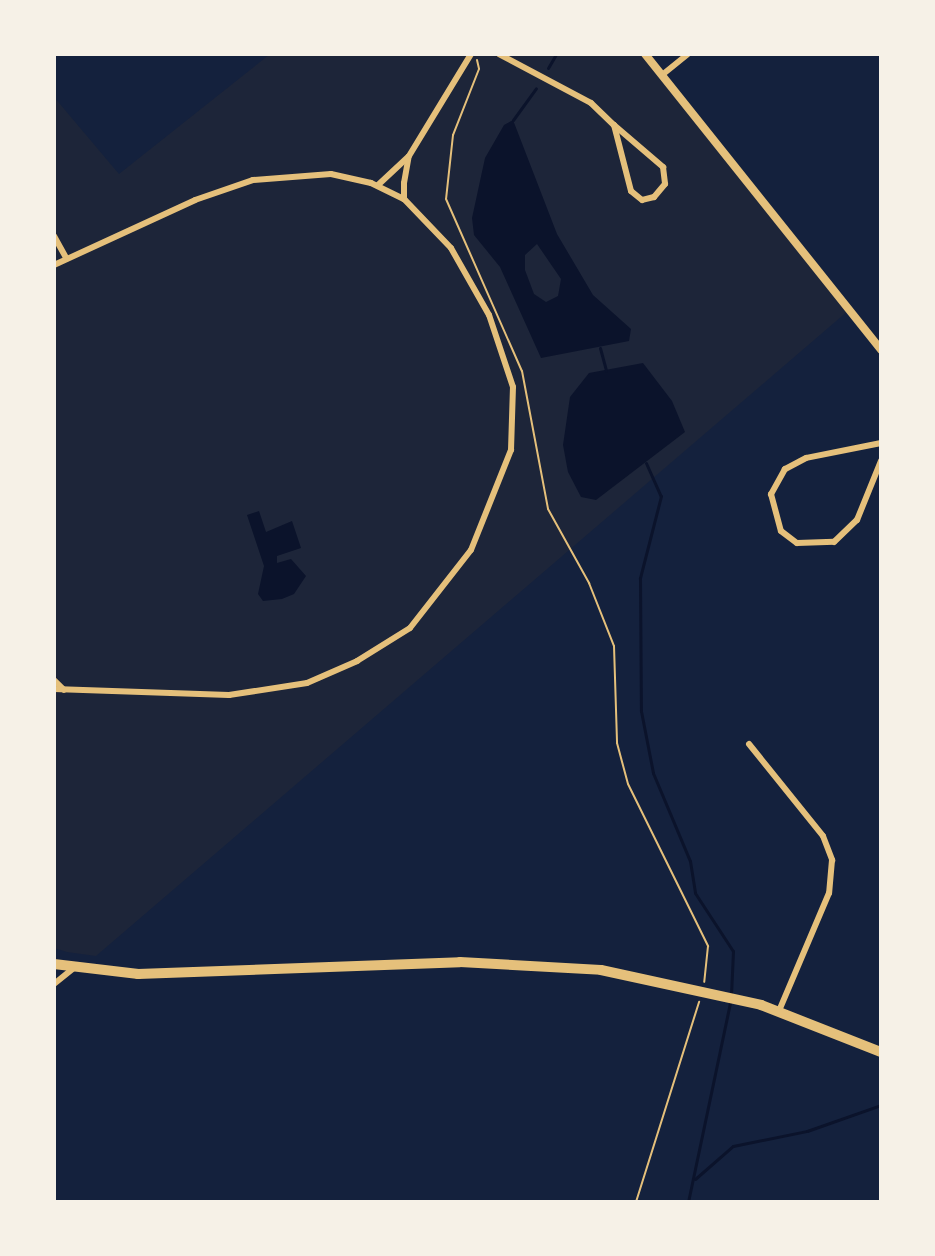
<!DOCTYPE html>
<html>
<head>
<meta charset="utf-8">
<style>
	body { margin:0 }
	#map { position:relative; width:935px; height:1256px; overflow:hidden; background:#14213d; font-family:"Roboto Condensed",sans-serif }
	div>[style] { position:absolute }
	.green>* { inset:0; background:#1d2539 }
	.water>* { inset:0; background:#0b132b }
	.stream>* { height:3px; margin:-1.5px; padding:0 1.5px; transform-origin:1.5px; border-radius:1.5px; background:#0b132b }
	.path>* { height:2px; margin:-1px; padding:0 1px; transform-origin:1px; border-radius:1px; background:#e5c07b }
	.minor>* { height:6px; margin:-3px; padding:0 3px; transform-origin:3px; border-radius:3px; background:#e5c07b }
	.tertiary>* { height:8px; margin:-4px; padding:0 4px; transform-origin:4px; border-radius:4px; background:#e5c07b }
	.primary>* { height:10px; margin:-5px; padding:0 5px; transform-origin:5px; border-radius:5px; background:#e5c07b }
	span { translate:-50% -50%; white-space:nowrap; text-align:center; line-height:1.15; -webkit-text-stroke:4.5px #f6f1e7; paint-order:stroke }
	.frame { position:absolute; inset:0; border:56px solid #f6f1e7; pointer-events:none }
</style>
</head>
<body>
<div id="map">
	<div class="green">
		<i style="clip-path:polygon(270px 54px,645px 54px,849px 310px,96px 956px,67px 952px,54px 948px,54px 97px,119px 174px)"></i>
	</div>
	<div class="water">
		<i style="clip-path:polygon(evenodd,513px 120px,557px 234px,593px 295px,631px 329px,629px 341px,541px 358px,500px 267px,474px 235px,472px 218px,485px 158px,504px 125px,513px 120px,537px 244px,561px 279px,558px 296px,546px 302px,534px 294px,525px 270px,525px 255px,537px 244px)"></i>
		<i style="clip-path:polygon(643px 363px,672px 401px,685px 432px,596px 500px,581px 497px,568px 472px,563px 445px,570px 397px,589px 373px)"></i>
		<i style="clip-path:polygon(259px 511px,266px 532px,292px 521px,301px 548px,277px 556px,277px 563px,291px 559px,306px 576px,294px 594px,282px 599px,263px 601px,258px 594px,264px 566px,247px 515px)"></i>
	</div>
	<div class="stream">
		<i style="left:548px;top:68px;width:16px;rotate:-60deg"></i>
		<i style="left:513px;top:120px;width:39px;rotate:-54deg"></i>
		<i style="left:600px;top:348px;width:23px;rotate:75deg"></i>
		<i style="left:646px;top:463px;width:36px;rotate:66deg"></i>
		<i style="left:661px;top:496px;width:85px;rotate:104.4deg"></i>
		<i style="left:640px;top:578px;width:133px;rotate:89.6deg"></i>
		<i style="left:641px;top:711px;width:63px;rotate:79deg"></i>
		<i style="left:653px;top:773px;width:95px;rotate:67.2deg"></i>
		<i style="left:690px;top:861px;width:32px;rotate:81deg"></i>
		<i style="left:695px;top:893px;width:69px;rotate:56.8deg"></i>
		<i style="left:733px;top:951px;width:44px;rotate:92.6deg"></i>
		<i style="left:695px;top:1179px;width:50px;rotate:-41deg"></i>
		<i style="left:733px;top:1146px;width:76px;rotate:-11.5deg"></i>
		<i style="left:807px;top:1131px;width:78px;rotate:-19.4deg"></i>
		<i style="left:688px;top:1202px;width:204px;rotate:-78.1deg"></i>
	</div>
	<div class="path">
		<i style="left:477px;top:60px;width:9px;rotate:77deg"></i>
		<i style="left:479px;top:69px;width:71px;rotate:111.5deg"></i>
		<i style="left:453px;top:135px;width:64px;rotate:96.2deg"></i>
		<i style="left:446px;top:199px;width:188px;rotate:66.2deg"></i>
		<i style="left:522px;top:371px;width:140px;rotate:79.3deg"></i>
		<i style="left:548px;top:509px;width:85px;rotate:61deg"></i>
		<i style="left:589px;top:583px;width:68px;rotate:68.4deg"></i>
		<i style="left:614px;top:646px;width:97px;rotate:88.2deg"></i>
		<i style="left:617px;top:743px;width:42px;rotate:75deg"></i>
		<i style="left:628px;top:784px;width:181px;rotate:63.7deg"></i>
		<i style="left:708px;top:946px;width:36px;rotate:96deg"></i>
		<i style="left:636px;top:1202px;width:210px;rotate:-72.5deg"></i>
	</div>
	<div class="minor">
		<i style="left:499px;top:54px;width:104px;rotate:28deg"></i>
		<i style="left:591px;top:103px;width:32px;rotate:44deg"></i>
		<i style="left:662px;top:75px;width:33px;rotate:-39deg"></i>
		<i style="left:614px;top:125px;width:65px;rotate:40.6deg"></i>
		<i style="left:663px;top:167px;width:17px;rotate:83deg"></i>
		<i style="left:665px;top:184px;width:17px;rotate:130deg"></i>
		<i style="left:654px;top:197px;width:12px;rotate:166deg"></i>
		<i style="left:642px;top:200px;width:14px;rotate:-141deg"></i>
		<i style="left:631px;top:191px;width:68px;rotate:-104.4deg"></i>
		<i style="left:378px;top:185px;width:41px;rotate:-43deg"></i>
		<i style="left:54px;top:236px;width:26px;rotate:61deg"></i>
		<i style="left:54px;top:265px;width:155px;rotate:-24.7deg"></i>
		<i style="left:195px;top:200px;width:61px;rotate:-19deg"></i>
		<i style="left:253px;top:180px;width:78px;rotate:-4.4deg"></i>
		<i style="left:331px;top:174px;width:41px;rotate:12.7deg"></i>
		<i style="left:371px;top:183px;width:37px;rotate:26deg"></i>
		<i style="left:881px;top:443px;width:76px;rotate:168.7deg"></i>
		<i style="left:806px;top:458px;width:24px;rotate:152deg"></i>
		<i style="left:785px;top:469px;width:29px;rotate:119deg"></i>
		<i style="left:771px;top:494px;width:38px;rotate:75deg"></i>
		<i style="left:781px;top:531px;width:20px;rotate:37deg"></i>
		<i style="left:797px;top:543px;width:37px;rotate:-2deg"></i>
		<i style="left:834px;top:542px;width:32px;rotate:-44deg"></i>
		<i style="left:857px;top:520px;width:64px;rotate:-67.9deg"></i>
		<i style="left:54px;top:680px;width:14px;rotate:45deg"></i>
		<i style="left:54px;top:689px;width:175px;rotate:2deg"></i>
		<i style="left:229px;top:695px;width:79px;rotate:-8.7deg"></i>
		<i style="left:307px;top:683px;width:55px;rotate:-23.7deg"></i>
		<i style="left:357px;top:661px;width:62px;rotate:-31.9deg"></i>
		<i style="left:410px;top:628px;width:99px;rotate:-52deg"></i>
		<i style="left:471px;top:550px;width:108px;rotate:-68.2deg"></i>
		<i style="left:511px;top:450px;width:63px;rotate:-88.2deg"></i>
		<i style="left:513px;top:387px;width:76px;rotate:-108.4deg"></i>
		<i style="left:489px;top:315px;width:77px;rotate:-119.6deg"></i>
		<i style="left:451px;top:248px;width:68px;rotate:-133.8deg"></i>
		<i style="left:404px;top:199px;width:16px;rotate:-90deg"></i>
		<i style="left:404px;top:183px;width:27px;rotate:-80deg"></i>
		<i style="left:409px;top:156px;width:119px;rotate:-58.7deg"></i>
		<i style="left:749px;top:744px;width:118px;rotate:51.2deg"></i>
		<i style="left:823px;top:836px;width:26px;rotate:69deg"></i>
		<i style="left:832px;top:860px;width:33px;rotate:95deg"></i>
		<i style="left:829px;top:893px;width:128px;rotate:113deg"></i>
		<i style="left:54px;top:984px;width:26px;rotate:-39deg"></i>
	</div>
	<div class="tertiary">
		<i style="left:645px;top:54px;width:379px;rotate:51.4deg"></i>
	</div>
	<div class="primary">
		<i style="left:54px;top:964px;width:85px;rotate:6.8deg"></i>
		<i style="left:138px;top:974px;width:322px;rotate:-2.1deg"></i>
		<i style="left:460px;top:962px;width:141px;rotate:3.2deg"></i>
		<i style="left:601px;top:970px;width:164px;rotate:12.3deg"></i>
		<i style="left:761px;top:1005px;width:129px;rotate:21.4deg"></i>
	</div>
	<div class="frame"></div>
</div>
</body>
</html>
